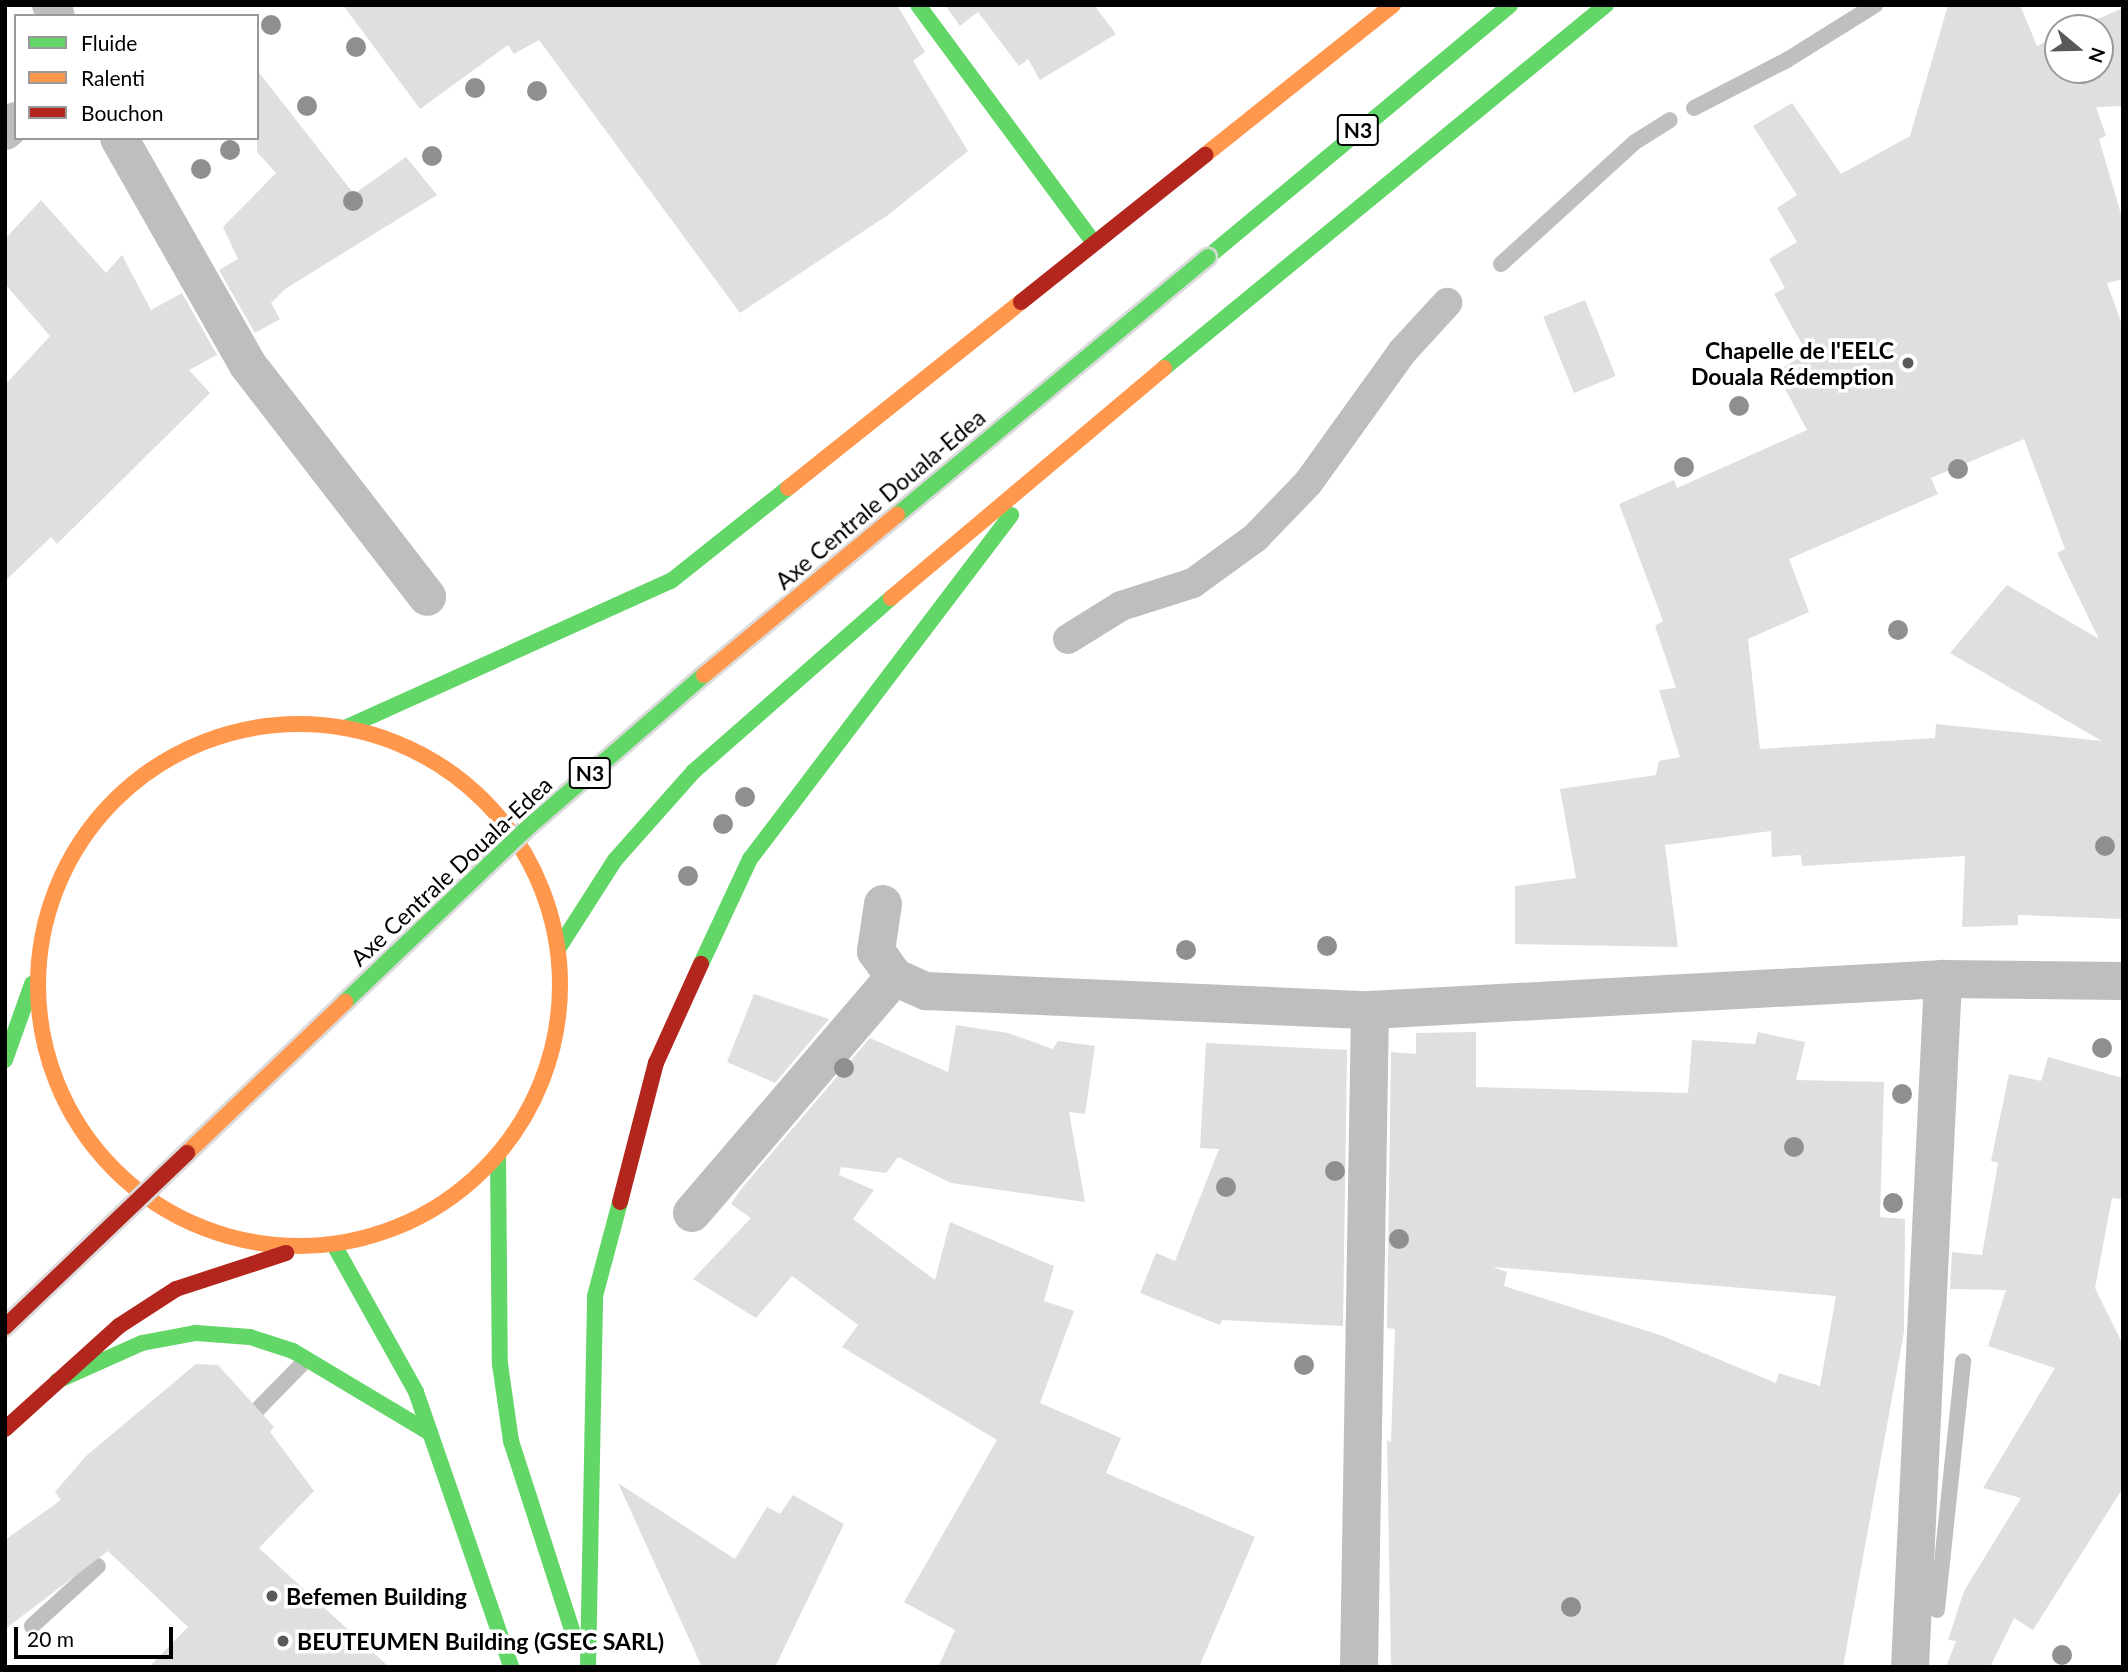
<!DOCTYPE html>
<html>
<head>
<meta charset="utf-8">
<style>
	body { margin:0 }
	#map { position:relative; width:2128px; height:1672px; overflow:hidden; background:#fff; font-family:Lato,sans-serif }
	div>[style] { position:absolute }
	.stream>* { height:16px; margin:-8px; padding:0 8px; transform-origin:8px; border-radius:8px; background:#bfbfbf }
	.building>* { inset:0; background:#dfdfdf; transform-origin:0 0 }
	.lane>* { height:30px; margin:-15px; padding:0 15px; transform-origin:15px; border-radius:15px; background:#bebebe }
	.street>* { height:38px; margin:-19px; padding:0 19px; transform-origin:19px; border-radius:19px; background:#bebebe }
	.fast>* { height:16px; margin:-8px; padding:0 8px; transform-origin:8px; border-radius:8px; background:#63d668 }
	.slow>* { height:16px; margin:-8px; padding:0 8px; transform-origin:8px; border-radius:8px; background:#ff974d }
	.slow>.ring { margin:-8px; padding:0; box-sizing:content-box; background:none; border:16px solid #ff974d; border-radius:50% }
	.jam>* { height:16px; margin:-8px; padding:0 8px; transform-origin:8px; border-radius:8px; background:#b3261e }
	.bridges { filter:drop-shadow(2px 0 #dbdbdb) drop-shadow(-2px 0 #dbdbdb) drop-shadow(0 2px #dbdbdb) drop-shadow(0 -2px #dbdbdb) }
	.fast-bridge>* { height:16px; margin:-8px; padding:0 8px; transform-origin:8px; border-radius:8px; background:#63d668 }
	.slow-bridge>* { height:16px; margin:-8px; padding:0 8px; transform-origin:8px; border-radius:8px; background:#ff974d }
	.jam-bridge>* { height:16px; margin:-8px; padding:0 8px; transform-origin:8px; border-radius:8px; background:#b3261e }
	.trees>* { width:20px; height:20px; margin:-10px; border-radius:50%; background:#8f8f8f }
	.dots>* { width:19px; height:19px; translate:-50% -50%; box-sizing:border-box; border:4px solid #fff; border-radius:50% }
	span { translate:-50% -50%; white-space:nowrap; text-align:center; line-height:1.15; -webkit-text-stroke:7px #fff; paint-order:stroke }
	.shield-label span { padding:2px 5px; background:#fff; border:2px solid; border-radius:5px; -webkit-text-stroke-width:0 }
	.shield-label { font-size:21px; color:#000; font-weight:700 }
	.poi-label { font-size:23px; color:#000; font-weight:700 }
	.right { translate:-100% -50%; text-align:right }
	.left { translate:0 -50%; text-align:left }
	.street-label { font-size:23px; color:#000 }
	.frame { position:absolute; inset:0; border:7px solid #000; pointer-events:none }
	.legend { position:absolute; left:14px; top:14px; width:245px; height:126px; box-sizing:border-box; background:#fff; border:2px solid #999; margin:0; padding:9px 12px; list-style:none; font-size:21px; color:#000 }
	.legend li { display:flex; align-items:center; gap:14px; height:35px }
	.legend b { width:35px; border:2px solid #999 }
	.north { position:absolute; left:2044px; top:14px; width:70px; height:70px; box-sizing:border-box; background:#fff; border:2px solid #999; border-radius:50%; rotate:109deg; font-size:19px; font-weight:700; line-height:28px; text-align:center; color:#000 }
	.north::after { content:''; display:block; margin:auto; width:24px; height:32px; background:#595959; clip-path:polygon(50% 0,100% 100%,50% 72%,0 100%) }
	.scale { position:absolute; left:14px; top:1627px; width:159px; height:32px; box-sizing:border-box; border:4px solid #000; border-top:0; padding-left:9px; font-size:21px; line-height:24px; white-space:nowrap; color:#000; -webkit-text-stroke:5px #fff; paint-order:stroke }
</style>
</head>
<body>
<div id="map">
	<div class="stream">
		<i style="left:1694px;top:108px;width:105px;rotate:-27.3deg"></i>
		<i style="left:1787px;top:60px;width:104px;rotate:-32deg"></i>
		<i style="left:1501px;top:264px;width:181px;rotate:-42.3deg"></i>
		<i style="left:1635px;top:142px;width:41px;rotate:-32.2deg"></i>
		<i style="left:258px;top:1409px;width:64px;rotate:-45.6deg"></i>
		<i style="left:1937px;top:1610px;width:250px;rotate:-84deg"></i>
		<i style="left:32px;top:1626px;width:89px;rotate:-42.3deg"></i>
	</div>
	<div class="building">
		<i style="clip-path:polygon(343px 5px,897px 5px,925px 52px,913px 61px,968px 151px,888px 215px,740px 313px,539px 40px,514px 54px,508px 45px,420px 109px)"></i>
		<i style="clip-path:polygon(945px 5px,1094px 5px,1116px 34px,1040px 80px,1028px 59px,1019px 66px,978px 12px,960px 26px)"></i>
		<i style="clip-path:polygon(evenodd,1948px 5px,2020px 5px,2037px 46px,2058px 36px,2058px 70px,2100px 70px,2100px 28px,2077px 28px,2123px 8px,2123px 106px,2096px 107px,2106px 136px,2099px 139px,2123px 221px,2123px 279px,2107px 283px,2123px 327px,2123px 919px,2018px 915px,2018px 925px,1962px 927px,1965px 856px,1802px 866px,1801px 855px,1772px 857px,1771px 831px,1665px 845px,1678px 947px,1515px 944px,1515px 886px,1576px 878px,1560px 789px,1656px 775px,1659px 761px,1680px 757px,1659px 690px,1676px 688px,1655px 626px,1663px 621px,1619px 504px,1674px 480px,1677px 488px,1807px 430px,1776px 372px,1807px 353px,1774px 294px,1785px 288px,1769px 259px,1797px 242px,1777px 208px,1797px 195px,1753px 126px,1792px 103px,1841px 174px,1910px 136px,1948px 5px,2024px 439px,2065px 549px,2057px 553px,2099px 639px,2007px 585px,1950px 653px,2102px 741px,1936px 724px,1935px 738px,1760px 749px,1748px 639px,1809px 612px,1789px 559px,1938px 494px,1931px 478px,2024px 439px)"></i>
		<i style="clip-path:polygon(257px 70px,354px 194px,406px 157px,437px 195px,285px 289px,271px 303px,280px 319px,255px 333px,219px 270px,238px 259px,223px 227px,276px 173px,257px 152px)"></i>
		<i style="clip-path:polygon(41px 200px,106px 273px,122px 255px,151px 310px,182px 293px,217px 355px,189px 370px,210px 393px,57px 544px,51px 537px,5px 581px,5px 385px,50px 336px,5px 284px,5px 239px)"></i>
		<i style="left:1585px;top:300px;width:82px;height:45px;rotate:68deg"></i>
		<i style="clip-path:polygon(754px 994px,829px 1019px,775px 1083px,727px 1062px)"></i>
		<i style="clip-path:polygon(956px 1025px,1008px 1033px,1053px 1049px,1058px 1041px,1095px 1046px,1085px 1114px,1069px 1112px,1085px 1202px,951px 1183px,898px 1157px,886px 1173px,841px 1167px,839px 1175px,874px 1190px,853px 1219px,935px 1280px,950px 1222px,1054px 1266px,1044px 1301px,1074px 1311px,1040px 1403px,1121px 1438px,1106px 1473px,1255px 1537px,1199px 1667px,938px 1667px,955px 1630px,904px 1602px,997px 1440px,842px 1347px,858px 1325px,792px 1276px,756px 1318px,693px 1279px,751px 1218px,731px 1204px,742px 1188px,870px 1038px,948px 1072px)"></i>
		<i style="clip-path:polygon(evenodd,1476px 1032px,1476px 1087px,1688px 1093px,1692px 1040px,1755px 1044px,1758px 1032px,1805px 1042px,1796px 1080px,1884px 1082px,1880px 1217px,1905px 1219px,1904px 1332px,1843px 1667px,1391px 1667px,1387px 1440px,1391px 1442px,1395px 1329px,1387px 1328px,1391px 1052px,1416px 1054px,1416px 1033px,1476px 1032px,1493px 1267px,1836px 1296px,1820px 1386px,1779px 1373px,1776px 1383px,1660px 1335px,1504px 1286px,1507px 1272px,1493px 1267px)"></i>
		<i style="clip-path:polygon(1206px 1043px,1347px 1050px,1343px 1326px,1222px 1320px,1220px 1325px,1140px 1293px,1156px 1253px,1175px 1261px,1219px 1149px,1200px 1148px)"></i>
		<i style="clip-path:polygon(2048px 1057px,2123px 1078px,2123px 1199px,2112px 1198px,2095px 1288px,2123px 1345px,2123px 1488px,2033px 1630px,2014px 1618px,1990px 1667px,1946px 1667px,1956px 1641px,1948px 1640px,1964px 1591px,2021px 1498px,1983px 1488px,2055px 1368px,1988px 1346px,2006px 1290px,1950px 1289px,1952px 1252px,1982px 1255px,1998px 1163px,1991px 1161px,2009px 1074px,2041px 1081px)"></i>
		<i style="clip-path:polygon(196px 1364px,218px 1365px,274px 1427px,270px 1432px,314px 1491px,259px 1548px,389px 1667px,149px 1667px,188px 1627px,108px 1551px,5px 1629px,5px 1540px,61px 1500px,55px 1492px,86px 1456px)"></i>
		<i style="clip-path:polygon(618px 1483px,735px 1559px,767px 1507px,780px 1514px,793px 1495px,844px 1524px,775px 1667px,702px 1667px)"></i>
	</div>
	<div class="lane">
		<i style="left:1068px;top:639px;width:62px;rotate:-31.9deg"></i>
		<i style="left:1121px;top:606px;width:76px;rotate:-17.7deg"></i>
		<i style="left:1193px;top:583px;width:78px;rotate:-36.1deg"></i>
		<i style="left:1256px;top:537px;width:75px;rotate:-46.1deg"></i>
		<i style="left:1308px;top:483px;width:161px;rotate:-54.3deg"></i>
		<i style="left:1402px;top:352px;width:67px;rotate:-47.4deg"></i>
	</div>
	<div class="street">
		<i style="left:51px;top:5px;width:12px;rotate:66deg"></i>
		<i style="left:5px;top:131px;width:15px;rotate:-42deg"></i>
		<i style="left:119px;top:138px;width:261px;rotate:60.4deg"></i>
		<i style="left:248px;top:365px;width:293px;rotate:52.3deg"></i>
		<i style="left:883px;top:904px;width:48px;rotate:98.5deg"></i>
		<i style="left:876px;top:951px;width:32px;rotate:55deg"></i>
		<i style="left:894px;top:977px;width:35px;rotate:24deg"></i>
		<i style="left:926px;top:991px;width:444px;rotate:2.5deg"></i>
		<i style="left:1370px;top:1010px;width:574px;rotate:-3.1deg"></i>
		<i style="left:1943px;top:979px;width:180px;rotate:0.6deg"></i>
		<i style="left:692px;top:1213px;width:311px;rotate:-49.4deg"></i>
		<i style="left:1359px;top:1667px;width:657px;rotate:-89.04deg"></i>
		<i style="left:1910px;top:1667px;width:689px;rotate:-87.25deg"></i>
	</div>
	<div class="fast">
		<i style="left:918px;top:5px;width:296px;rotate:53.5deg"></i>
		<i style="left:1208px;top:257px;width:393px;rotate:-39.8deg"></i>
		<i style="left:1164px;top:368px;width:572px;rotate:-39.4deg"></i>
		<i style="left:347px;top:727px;width:355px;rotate:-24.3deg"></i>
		<i style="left:671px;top:581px;width:149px;rotate:-38.5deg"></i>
		<i style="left:558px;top:949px;width:106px;rotate:-57.4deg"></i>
		<i style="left:615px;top:860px;width:118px;rotate:-48.4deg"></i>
		<i style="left:693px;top:772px;width:264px;rotate:-41.3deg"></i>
		<i style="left:701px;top:964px;width:116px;rotate:-65deg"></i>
		<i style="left:750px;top:859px;width:432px;rotate:-52.8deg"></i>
		<i style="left:5px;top:1060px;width:81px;rotate:-70.4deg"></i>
		<i style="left:498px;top:1155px;width:209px;rotate:89.5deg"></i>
		<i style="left:500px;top:1364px;width:78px;rotate:81.9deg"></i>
		<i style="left:511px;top:1441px;width:214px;rotate:72.1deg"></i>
		<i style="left:334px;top:1245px;width:168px;rotate:60.8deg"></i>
		<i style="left:416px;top:1392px;width:291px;rotate:70.9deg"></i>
		<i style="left:57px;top:1381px;width:93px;rotate:-24.1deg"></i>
		<i style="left:142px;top:1343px;width:55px;rotate:-10.5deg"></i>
		<i style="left:196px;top:1333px;width:54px;rotate:4.2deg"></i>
		<i style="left:250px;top:1337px;width:45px;rotate:18deg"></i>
		<i style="left:293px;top:1351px;width:160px;rotate:30.9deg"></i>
		<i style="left:588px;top:1667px;width:371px;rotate:-88.9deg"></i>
		<i style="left:595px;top:1296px;width:97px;rotate:-75.1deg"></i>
	</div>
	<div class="slow">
		<i style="left:1205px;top:155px;width:241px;rotate:-38.6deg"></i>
		<i style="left:788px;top:488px;width:298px;rotate:-38.6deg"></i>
		<i style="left:891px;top:598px;width:357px;rotate:-40.1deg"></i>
		<i class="ring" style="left:38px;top:724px;width:506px;height:506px"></i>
	</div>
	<div class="jam">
		<i style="left:1021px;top:302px;width:236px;rotate:-38.6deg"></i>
		<i style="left:620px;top:1202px;width:144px;rotate:-75.5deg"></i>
		<i style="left:656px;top:1063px;width:109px;rotate:-65.6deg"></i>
		<i style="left:5px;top:1429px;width:154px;rotate:-42.1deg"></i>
		<i style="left:119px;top:1326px;width:68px;rotate:-33deg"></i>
		<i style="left:176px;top:1289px;width:116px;rotate:-18.1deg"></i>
	</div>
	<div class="bridges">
		<div class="fast-bridge">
			<i style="left:897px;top:515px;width:404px;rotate:-39.7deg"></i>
			<i style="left:345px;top:1002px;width:249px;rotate:-43.7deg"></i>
			<i style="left:525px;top:830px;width:237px;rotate:-40.9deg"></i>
		</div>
		<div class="slow-bridge">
			<i style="left:704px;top:675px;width:251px;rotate:-39.7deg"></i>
			<i style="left:187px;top:1153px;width:219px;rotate:-43.7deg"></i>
		</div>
		<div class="jam-bridge">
			<i style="left:5px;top:1327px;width:252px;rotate:-43.7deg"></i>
		</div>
	</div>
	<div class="trees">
		<i style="left:271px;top:25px"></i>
		<i style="left:356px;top:47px"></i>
		<i style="left:475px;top:88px"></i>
		<i style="left:537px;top:91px"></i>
		<i style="left:307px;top:106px"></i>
		<i style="left:230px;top:150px"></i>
		<i style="left:432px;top:156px"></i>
		<i style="left:201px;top:169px"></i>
		<i style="left:353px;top:201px"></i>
		<i style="left:1739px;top:406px"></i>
		<i style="left:1684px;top:467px"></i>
		<i style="left:1958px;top:469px"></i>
		<i style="left:1898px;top:630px"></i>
		<i style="left:745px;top:797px"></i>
		<i style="left:723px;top:824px"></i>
		<i style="left:2105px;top:846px"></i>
		<i style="left:688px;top:876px"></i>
		<i style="left:1327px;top:946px"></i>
		<i style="left:1186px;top:950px"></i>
		<i style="left:2102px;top:1048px"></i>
		<i style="left:844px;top:1068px"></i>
		<i style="left:1902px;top:1094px"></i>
		<i style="left:1794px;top:1147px"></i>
		<i style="left:1335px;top:1171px"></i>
		<i style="left:1226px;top:1187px"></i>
		<i style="left:1893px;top:1203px"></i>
		<i style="left:1399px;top:1239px"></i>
		<i style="left:1304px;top:1365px"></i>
		<i style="left:1571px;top:1607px"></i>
		<i style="left:2062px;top:1655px"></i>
	</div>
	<div class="dots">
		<i style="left:1908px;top:363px;background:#595959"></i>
		<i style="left:272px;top:1596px;background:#595959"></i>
		<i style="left:283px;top:1641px;background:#595959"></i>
	</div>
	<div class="shield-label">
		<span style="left:1358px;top:130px">N3</span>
		<span style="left:590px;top:773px">N3</span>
	</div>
	<div class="poi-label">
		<span class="right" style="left:1894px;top:363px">Chapelle de l'EELC<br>Douala Rédemption</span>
		<span class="left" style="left:286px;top:1596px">Befemen Building</span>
		<span class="left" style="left:297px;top:1641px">BEUTEUMEN Building (GSEC SARL)</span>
	</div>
	<div class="street-label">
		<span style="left:880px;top:499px;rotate:-40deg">Axe Centrale Douala-Edea</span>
		<span style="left:451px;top:871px;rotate:-43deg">Axe Centrale Douala-Edea</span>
	</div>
	<div class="frame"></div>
	<ul class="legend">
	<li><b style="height:9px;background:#63d668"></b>Fluide</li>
	<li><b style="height:9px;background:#ff974d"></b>Ralenti</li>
	<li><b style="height:9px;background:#b3261e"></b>Bouchon</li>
	</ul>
	<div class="north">N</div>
	<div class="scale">20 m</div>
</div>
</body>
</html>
